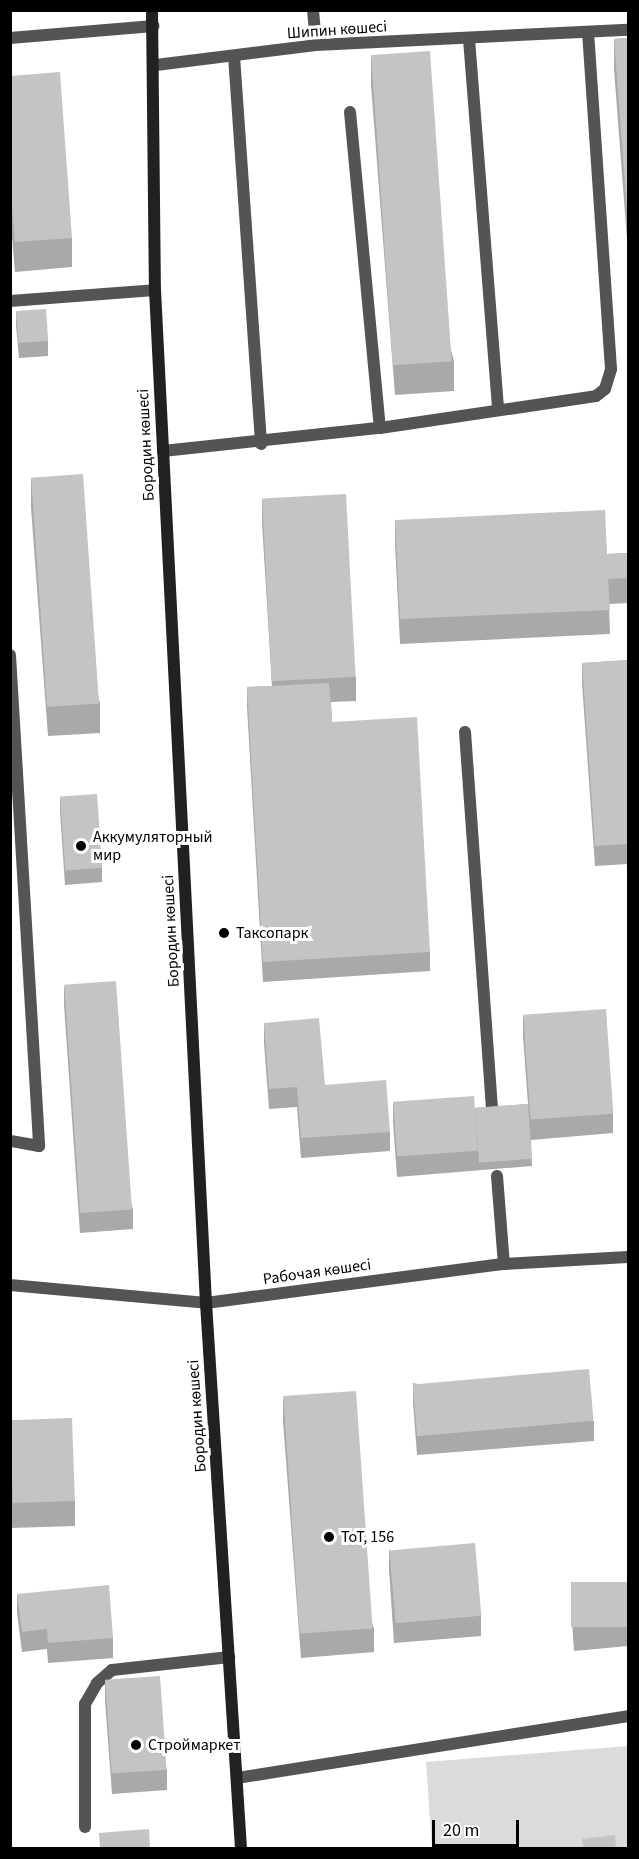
<!DOCTYPE html>
<html>
<head>
<meta charset="utf-8">
<style>
	body { margin:0 }
	#map { position:relative; width:639px; height:1859px; overflow:hidden; background:#fff; font-family:"Source Sans 3",sans-serif }
	div>[style] { position:absolute }
	.green>* { inset:0; background:#dbdbdb }
	.lane>* { height:12px; margin:-6px; padding:0 6px; transform-origin:6px; border-radius:6px; background:#545454 }
	.street>* { height:12px; margin:-6px; padding:0 6px; transform-origin:6px; border-radius:6px; background:#545454 }
	.secondary>* { height:12px; margin:-6px; padding:0 6px; transform-origin:6px; border-radius:6px; background:#212121 }
	.wall>* { inset:0; background:#a9a9a9 }
	.building>* { inset:0; background:#c4c4c4; transform-origin:0 0 }
	.dots>* { width:16px; height:16px; translate:-50% -50%; box-sizing:border-box; border:3px solid #fff; border-radius:50% }
	span { translate:-50% -50%; white-space:nowrap; text-align:center; line-height:1.15; -webkit-text-stroke:6px #fff; paint-order:stroke }
	.street-label { font-size:16px; color:#000 }
	.poi-label { font-size:16px; color:#000 }
	.left { translate:0 -50%; text-align:left }
	.frame { position:absolute; inset:0; border:12px solid #000; pointer-events:none }
	.scale { position:absolute; left:432px; top:1820px; width:87px; height:27px; box-sizing:border-box; border:3px solid #000; border-top:0; padding-left:8px; font-size:18px; line-height:21px; white-space:nowrap; color:#000; -webkit-text-stroke:4px #fff; paint-order:stroke }
</style>
</head>
<body>
<div id="map">
	<div class="green">
		<i style="clip-path:polygon(628px 1746px,628px 1848px,432px 1848px,426px 1762px)"></i>
	</div>
	<div class="lane">
		<i style="left:469px;top:39px;width:372px;rotate:85.5deg"></i>
		<i style="left:234px;top:56px;width:389px;rotate:86deg"></i>
		<i style="left:350px;top:112px;width:317px;rotate:84.6deg"></i>
		<i style="left:10px;top:301px;width:145px;rotate:-4.3deg"></i>
		<i style="left:163px;top:451px;width:218px;rotate:-6.1deg"></i>
		<i style="left:380px;top:428px;width:218px;rotate:-8.4deg"></i>
		<i style="left:596px;top:396px;width:11px;rotate:-38deg"></i>
		<i style="left:605px;top:389px;width:21px;rotate:-73deg"></i>
		<i style="left:611px;top:369px;width:337px;rotate:-93.9deg"></i>
		<i style="left:10px;top:655px;width:492px;rotate:86.6deg"></i>
		<i style="left:39px;top:1146px;width:29px;rotate:-170deg"></i>
		<i style="left:465px;top:732px;width:375px;rotate:85.9deg"></i>
		<i style="left:497px;top:1176px;width:88px;rotate:85.5deg"></i>
		<i style="left:237px;top:1778px;width:396px;rotate:-9deg"></i>
		<i style="left:85px;top:1827px;width:123px;rotate:-90deg"></i>
		<i style="left:85px;top:1704px;width:24px;rotate:-60deg"></i>
		<i style="left:97px;top:1683px;width:20px;rotate:-41deg"></i>
		<i style="left:112px;top:1670px;width:118px;rotate:-6.3deg"></i>
	</div>
	<div class="street">
		<i style="left:313px;top:10px;width:35px;rotate:85deg"></i>
		<i style="left:10px;top:38px;width:144px;rotate:-4.8deg"></i>
		<i style="left:156px;top:65px;width:161px;rotate:-7.1deg"></i>
		<i style="left:316px;top:45px;width:312px;rotate:-2.8deg"></i>
		<i style="left:10px;top:1285px;width:197px;rotate:5.2deg"></i>
		<i style="left:206px;top:1303px;width:301px;rotate:-7.5deg"></i>
		<i style="left:504px;top:1264px;width:124px;rotate:-3.2deg"></i>
	</div>
	<div class="secondary">
		<i style="left:152px;top:10px;width:280px;rotate:89.4deg"></i>
		<i style="left:155px;top:290px;width:1014px;rotate:87.12deg"></i>
		<i style="left:206px;top:1303px;width:546px;rotate:86.33deg"></i>
	</div>
	<div class="wall">
		<i style="clip-path:polygon(628px 38px,628px 253px,614px 69px,614px 39px)"></i>
		<i style="clip-path:polygon(371px 55px,454px 361px,454px 391px,395px 395px,371px 85px)"></i>
		<i style="clip-path:polygon(10px 76px,72px 238px,72px 267px,15px 272px,10px 215px)"></i>
		<i style="clip-path:polygon(16px 311px,48px 341px,48px 356px,19px 358px,16px 326px)"></i>
		<i style="clip-path:polygon(31px 478px,100px 703px,100px 733px,48px 736px,31px 508px)"></i>
		<i style="clip-path:polygon(262px 499px,356px 677px,356px 701px,331px 702px,332px 722px,430px 952px,430px 971px,263px 982px,247px 707px,247px 687px,272px 686px,262px 523px)"></i>
		<i style="clip-path:polygon(395px 520px,607px 554px,628px 553px,628px 603px,609px 604px,610px 634px,400px 644px,395px 544px)"></i>
		<i style="clip-path:polygon(628px 660px,628px 864px,595px 866px,582px 683px,582px 663px)"></i>
		<i style="clip-path:polygon(60px 797px,102px 868px,102px 882px,65px 885px,60px 811px)"></i>
		<i style="clip-path:polygon(64px 985px,133px 1209px,133px 1229px,80px 1233px,64px 1005px)"></i>
		<i style="clip-path:polygon(523px 1016px,613px 1114px,613px 1133px,531px 1140px,532px 1166px,397px 1177px,393px 1122px,393px 1102px,475px 1108px,528px 1104px,523px 1036px)"></i>
		<i style="clip-path:polygon(264px 1023px,325px 1085px,390px 1132px,390px 1151px,301px 1158px,297px 1107px,269px 1109px,264px 1043px)"></i>
		<i style="clip-path:polygon(413px 1383px,594px 1421px,594px 1441px,417px 1455px,413px 1403px)"></i>
		<i style="clip-path:polygon(283px 1397px,374px 1628px,374px 1652px,301px 1658px,283px 1421px)"></i>
		<i style="clip-path:polygon(10px 1420px,75px 1501px,75px 1526px,10px 1528px)"></i>
		<i style="clip-path:polygon(389px 1550px,481px 1616px,481px 1636px,394px 1643px,389px 1570px)"></i>
		<i style="clip-path:polygon(628px 1582px,628px 1646px,574px 1651px,571px 1606px,571px 1587px)"></i>
		<i style="clip-path:polygon(17px 1594px,113px 1638px,113px 1658px,48px 1663px,47px 1649px,22px 1652px,17px 1613px)"></i>
		<i style="clip-path:polygon(105px 1680px,167px 1770px,167px 1790px,112px 1794px,105px 1700px)"></i>
	</div>
	<div class="building">
		<i style="clip-path:polygon(628px 38px,628px 223px,614px 39px)"></i>
		<i style="left:430px;top:51px;width:311px;height:59px;rotate:86deg"></i>
		<i style="clip-path:polygon(60px 72px,72px 238px,15px 242px,10px 185px,10px 76px)"></i>
		<i style="left:46px;top:309px;width:32px;height:30px;rotate:86deg"></i>
		<i style="left:83px;top:474px;width:230px;height:52px;rotate:86deg"></i>
		<i style="left:346px;top:494px;width:183px;height:84px;rotate:87deg"></i>
		<i style="clip-path:polygon(605px 510px,607px 554px,628px 553px,628px 578px,608px 579px,610px 610px,400px 619px,395px 520px)"></i>
		<i style="clip-path:polygon(628px 660px,628px 844px,595px 846px,582px 663px)"></i>
		<i style="clip-path:polygon(329px 683px,332px 722px,417px 717px,430px 952px,263px 962px,247px 687px)"></i>
		<i style="left:97px;top:794px;width:74px;height:37px;rotate:86deg"></i>
		<i style="left:116px;top:981px;width:229px;height:52px;rotate:86deg"></i>
		<i style="left:606px;top:1009px;width:105px;height:83px;rotate:86deg"></i>
		<i style="clip-path:polygon(319px 1018px,325px 1085px,386px 1080px,390px 1132px,301px 1138px,297px 1087px,269px 1089px,264px 1023px)"></i>
		<i style="left:474px;top:1096px;width:55px;height:81px;rotate:86deg"></i>
		<i style="left:528px;top:1104px;width:55px;height:53px;rotate:86deg"></i>
		<i style="left:589px;top:1369px;width:52px;height:177px;rotate:85deg"></i>
		<i style="left:356px;top:1391px;width:238px;height:73px;rotate:86deg"></i>
		<i style="left:72px;top:1418px;width:83px;height:62px;rotate:88deg"></i>
		<i style="left:475px;top:1543px;width:73px;height:86px;rotate:85deg"></i>
		<i style="left:628px;top:1582px;width:45px;height:57px;rotate:90deg"></i>
		<i style="clip-path:polygon(109px 1585px,113px 1638px,48px 1643px,47px 1629px,22px 1632px,17px 1594px)"></i>
		<i style="left:160px;top:1676px;width:94px;height:55px;rotate:86deg"></i>
		<i style="clip-path:polygon(149px 1829px,150px 1848px,100px 1848px,99px 1833px)"></i>
		<i style="clip-path:polygon(615px 1835px,616px 1848px,583px 1848px,582px 1839px)"></i>
		<i style="clip-path:polygon(513px 1845px,514px 1848px,483px 1848px)"></i>
	</div>
	<div class="dots">
		<i style="left:81px;top:846px;background:#000"></i>
		<i style="left:224px;top:933px;background:#000"></i>
		<i style="left:329px;top:1537px;background:#000"></i>
		<i style="left:136px;top:1745px;background:#000"></i>
	</div>
	<div class="street-label">
		<span style="left:337px;top:30px;rotate:-4deg">Шипин көшесі</span>
		<span style="left:146px;top:445px;rotate:-93deg">Бородин көшесі</span>
		<span style="left:171px;top:931px;rotate:-93deg">Бородин көшесі</span>
		<span style="left:317px;top:1272px;rotate:-8deg">Рабочая көшесі</span>
		<span style="left:197px;top:1416px;rotate:-94deg">Бородин көшесі</span>
	</div>
	<div class="poi-label">
		<span class="left" style="left:93px;top:846px">Аккумуляторный<br>мир</span>
		<span class="left" style="left:236px;top:933px">Таксопарк</span>
		<span class="left" style="left:341px;top:1537px">ТоТ, 156</span>
		<span class="left" style="left:148px;top:1745px">Строймаркет</span>
	</div>
	<div class="frame"></div>
	<div class="scale">20 m</div>
</div>
</body>
</html>
